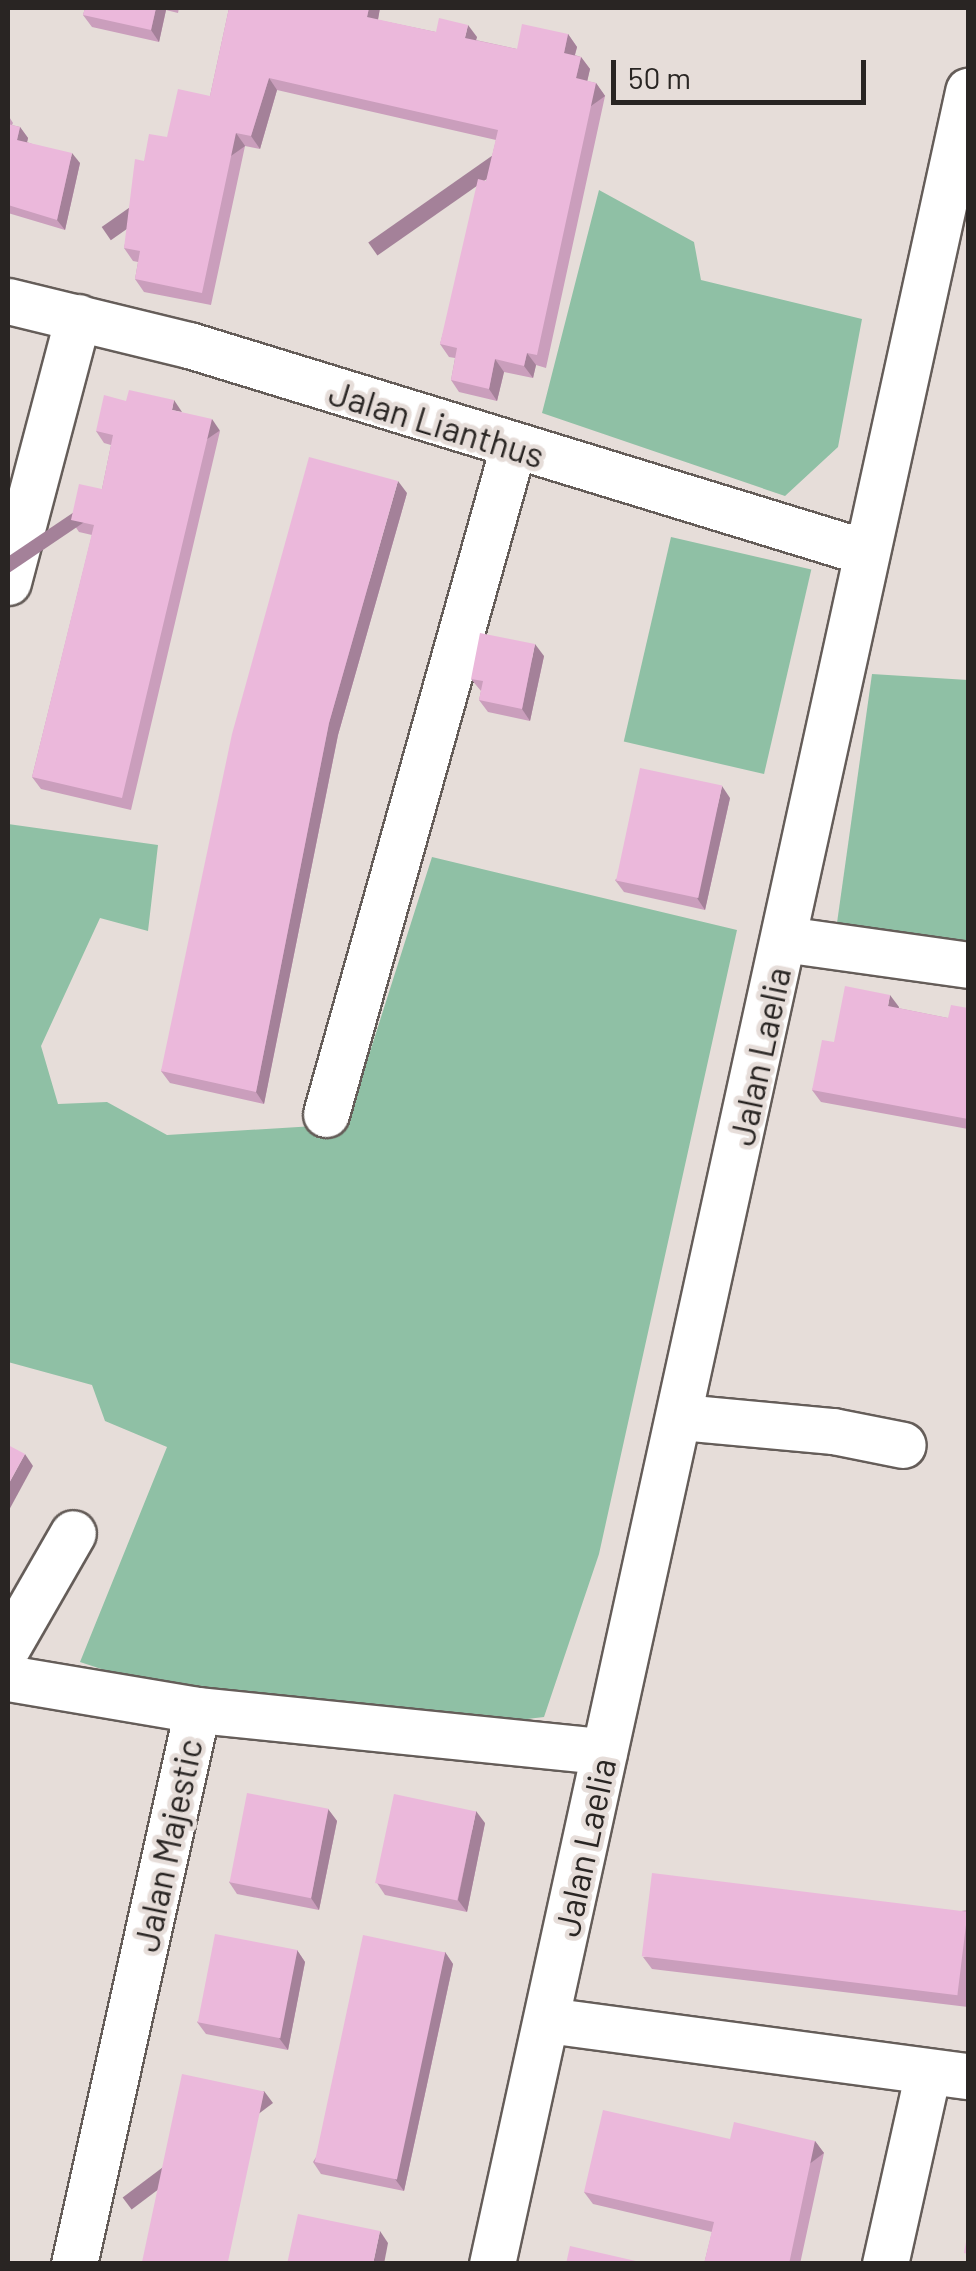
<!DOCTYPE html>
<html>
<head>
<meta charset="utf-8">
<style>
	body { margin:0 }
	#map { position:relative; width:976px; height:2271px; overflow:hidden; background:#e6ddd9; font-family:Barlow,sans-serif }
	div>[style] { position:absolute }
	.green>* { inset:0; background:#8fc0a5; transform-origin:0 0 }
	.roads { filter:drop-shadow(2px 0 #655d59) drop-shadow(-2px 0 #655d59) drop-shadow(0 2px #655d59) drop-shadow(0 -2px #655d59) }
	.minor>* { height:45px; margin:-22.5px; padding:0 22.5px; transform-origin:22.5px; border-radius:22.5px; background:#fff }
	.wall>* { inset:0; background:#ca9ebc }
	.shaded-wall>* { inset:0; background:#a48199; transform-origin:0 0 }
	.building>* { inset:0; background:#ebb8db; transform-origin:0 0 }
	span { translate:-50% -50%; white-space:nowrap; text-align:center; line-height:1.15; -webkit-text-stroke:9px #e6ddd9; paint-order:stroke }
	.street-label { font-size:35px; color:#292523 }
	.frame { position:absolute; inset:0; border:10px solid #292523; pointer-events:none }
	.scale { position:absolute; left:611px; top:60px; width:255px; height:45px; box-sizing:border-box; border:5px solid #292523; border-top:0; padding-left:12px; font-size:30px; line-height:35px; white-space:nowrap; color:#292523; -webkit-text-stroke:8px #e6ddd9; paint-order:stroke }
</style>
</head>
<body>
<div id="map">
	<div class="green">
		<i style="clip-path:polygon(599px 190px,694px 242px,701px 280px,862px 319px,838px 447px,785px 496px,542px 413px)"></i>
		<i style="left:671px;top:537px;width:144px;height:210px;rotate:13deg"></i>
		<i style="clip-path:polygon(872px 674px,968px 680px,968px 948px,837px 923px)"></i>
		<i style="clip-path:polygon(8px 824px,158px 845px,148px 931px,100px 918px,41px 1046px,58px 1104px,107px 1102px,167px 1135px,347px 1124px,432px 857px,737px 930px,599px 1554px,544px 1717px,492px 1723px,150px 1685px,80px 1662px,167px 1447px,105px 1421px,92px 1385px,8px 1362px)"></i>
	</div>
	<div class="roads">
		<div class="minor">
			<i style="left:8px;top:301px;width:186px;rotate:13.7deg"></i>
			<i style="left:189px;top:345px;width:707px;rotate:17.03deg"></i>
			<i style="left:8px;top:582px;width:274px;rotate:-75.2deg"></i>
			<i style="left:784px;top:939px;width:186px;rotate:8deg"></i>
			<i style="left:326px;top:1114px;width:693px;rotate:-74.34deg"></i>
			<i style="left:681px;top:1417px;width:153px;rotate:5.3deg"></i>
			<i style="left:833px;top:1431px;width:71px;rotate:11.3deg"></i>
			<i style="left:8px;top:1646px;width:130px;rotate:-60.1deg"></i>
			<i style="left:8px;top:1678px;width:192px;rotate:9.6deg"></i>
			<i style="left:547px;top:2020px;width:425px;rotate:7.6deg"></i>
			<i style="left:74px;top:2264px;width:567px;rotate:-77.48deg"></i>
			<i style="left:197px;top:1710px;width:409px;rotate:5.8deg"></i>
			<i style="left:492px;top:2264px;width:2225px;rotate:-77.64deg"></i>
			<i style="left:885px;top:2264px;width:197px;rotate:-77.4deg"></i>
		</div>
	</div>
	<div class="wall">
		<i style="clip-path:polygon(85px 8px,179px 8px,178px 13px,166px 10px,159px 42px,92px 27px,83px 15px)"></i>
		<i style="clip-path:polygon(229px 8px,380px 8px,378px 20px,436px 32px,477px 37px,476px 40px,517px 49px,568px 34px,577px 47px,575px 55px,581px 57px,590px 69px,587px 81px,596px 83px,605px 96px,546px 368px,536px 365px,533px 378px,504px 372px,497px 401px,459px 392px,451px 380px,455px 358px,449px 357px,440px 344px,486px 181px,496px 140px,277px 90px,260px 149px,245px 146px,211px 305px,144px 292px,135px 279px,138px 262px,133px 261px,124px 248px,144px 161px,210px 96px)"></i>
		<i style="clip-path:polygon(8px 115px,13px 123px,12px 125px,20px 127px,28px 138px,27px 142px,80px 163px,65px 230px,8px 213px)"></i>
		<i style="clip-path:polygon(182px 413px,220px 431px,131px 810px,41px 789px,32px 777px,92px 535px,79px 532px,71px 520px,102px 489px,111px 445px,104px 443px,96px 431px)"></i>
		<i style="clip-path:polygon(407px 493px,338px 735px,264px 1104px,170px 1083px,161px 1071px)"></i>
		<i style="clip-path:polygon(544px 656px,530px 721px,488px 712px,479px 700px,481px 691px,471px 679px)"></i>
		<i style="clip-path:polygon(730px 798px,705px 910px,624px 892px,615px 880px)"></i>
		<i style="clip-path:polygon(899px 1007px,898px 1008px,948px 1018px,968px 1008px,968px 1129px,821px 1102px,812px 1090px,834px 1042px)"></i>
		<i style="clip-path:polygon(328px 1809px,337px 1821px,319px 1910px,237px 1894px,229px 1882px)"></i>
		<i style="clip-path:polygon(485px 1823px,467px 1912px,385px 1895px,377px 1883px)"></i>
		<i style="clip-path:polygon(968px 1910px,968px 2007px,652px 1969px,643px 1957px)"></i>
		<i style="clip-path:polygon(297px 1950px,305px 1962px,288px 2050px,206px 2034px,197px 2022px)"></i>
		<i style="clip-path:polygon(445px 1952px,453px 1964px,404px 2191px,321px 2174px,313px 2162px)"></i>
		<i style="clip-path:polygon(730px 2139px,815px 2141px,824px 2153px,800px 2264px,704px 2264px,712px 2232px,593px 2204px,584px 2192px)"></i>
	</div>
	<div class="shaded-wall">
		<i style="clip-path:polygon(156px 8px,164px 8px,166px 10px,159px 42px,151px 30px)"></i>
		<i style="clip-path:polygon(369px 8px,380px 8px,376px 30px,367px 17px)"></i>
		<i style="clip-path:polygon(468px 25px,477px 37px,473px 50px,465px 38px)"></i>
		<i style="clip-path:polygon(568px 34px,577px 47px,572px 65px,564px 53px)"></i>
		<i style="clip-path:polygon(581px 57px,590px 69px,585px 91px,576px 78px)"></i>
		<i style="clip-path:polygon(269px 78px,277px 90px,260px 149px,251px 136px)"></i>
		<i style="left:596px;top:83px;width:16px;height:278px;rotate:55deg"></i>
		<i style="clip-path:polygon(20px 127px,28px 138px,25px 151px,17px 140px)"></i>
		<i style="left:236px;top:133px;width:16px;height:164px;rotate:55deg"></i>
		<i style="clip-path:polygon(72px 153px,80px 163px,65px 230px,57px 220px)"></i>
		<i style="clip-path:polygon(527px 353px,536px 365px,533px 378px,524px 366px)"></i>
		<i style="clip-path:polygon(495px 359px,504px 372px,497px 401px,489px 389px)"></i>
		<i style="clip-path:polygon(174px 400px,182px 412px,172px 410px)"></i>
		<i style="left:212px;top:419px;width:14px;height:390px;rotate:56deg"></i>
		<i style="clip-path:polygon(398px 481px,407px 493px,338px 735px,264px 1104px,256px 1092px,329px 723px)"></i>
		<i style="clip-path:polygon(535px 644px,544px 656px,530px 721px,522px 709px)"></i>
		<i style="clip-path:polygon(722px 786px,730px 798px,705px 910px,697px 898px)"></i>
		<i style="clip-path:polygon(890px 995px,899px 1007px,896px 1018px,888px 1006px)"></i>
		<i style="clip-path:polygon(25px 1454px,33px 1466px,8px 1512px,8px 1485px)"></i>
		<i style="clip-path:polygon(328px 1809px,337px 1821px,319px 1910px,311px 1898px)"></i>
		<i style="clip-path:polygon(476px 1811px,485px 1823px,467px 1912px,458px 1900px)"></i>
		<i style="clip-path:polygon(297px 1950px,305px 1962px,288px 2050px,279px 2038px)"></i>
		<i style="clip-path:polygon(445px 1952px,453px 1964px,404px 2191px,395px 2179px)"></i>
		<i style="left:264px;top:2091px;width:15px;height:177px;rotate:53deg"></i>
		<i style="left:815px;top:2141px;width:15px;height:126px;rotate:53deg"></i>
		<i style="clip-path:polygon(380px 2231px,388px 2243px,384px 2264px,373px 2264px)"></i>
	</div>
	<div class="building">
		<i style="clip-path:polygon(85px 8px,156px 8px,151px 30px,83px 15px)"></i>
		<i style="clip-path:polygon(229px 8px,369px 8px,367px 17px,436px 32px,439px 18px,468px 25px,465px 38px,517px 49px,522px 24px,568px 34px,564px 53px,581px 57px,576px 78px,596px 83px,537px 355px,527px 353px,524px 366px,495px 359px,489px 389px,451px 380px,457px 348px,440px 344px,478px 179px,486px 181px,498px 130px,269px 78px,251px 136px,236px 133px,202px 293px,135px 279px,140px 251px,124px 248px,135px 159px,144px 161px,149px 134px,167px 137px,178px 89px,210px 96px)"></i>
		<i style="clip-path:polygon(8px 124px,20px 127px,17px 140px,72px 153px,57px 220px,8px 205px)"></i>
		<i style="clip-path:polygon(129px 390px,174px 400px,172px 410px,212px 419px,122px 798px,32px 777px,94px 525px,71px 520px,79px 484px,102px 489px,113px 435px,96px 431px,104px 395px,126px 401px)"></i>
		<i style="clip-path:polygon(309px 457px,398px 481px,329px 723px,256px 1092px,161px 1071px,232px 734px)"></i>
		<i style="clip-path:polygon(480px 633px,535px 644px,522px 709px,479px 700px,483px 681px,471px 679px)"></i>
		<i style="left:640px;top:768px;width:84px;height:115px;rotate:12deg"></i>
		<i style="clip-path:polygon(845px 986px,890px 995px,888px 1006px,948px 1018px,951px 1005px,968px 1008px,968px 1119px,812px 1090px,822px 1040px,834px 1042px)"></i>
		<i style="clip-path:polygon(8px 1445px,25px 1454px,8px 1485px)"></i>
		<i style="left:247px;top:1793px;width:83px;height:91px;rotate:11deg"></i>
		<i style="left:394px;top:1794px;width:84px;height:91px;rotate:12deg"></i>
		<i style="left:652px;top:1873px;width:318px;height:84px;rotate:7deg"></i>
		<i style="left:215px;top:1934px;width:84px;height:90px;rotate:11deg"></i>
		<i style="left:363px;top:1935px;width:84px;height:232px;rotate:12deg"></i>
		<i style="left:182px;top:2074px;width:84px;height:194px;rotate:12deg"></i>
		<i style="clip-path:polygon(603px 2110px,730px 2139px,734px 2122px,815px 2141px,789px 2264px,704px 2264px,714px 2222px,584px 2192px)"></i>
		<i style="clip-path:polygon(298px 2214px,380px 2231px,373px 2264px,287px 2264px)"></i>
		<i style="clip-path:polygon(968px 2231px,968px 2254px,964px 2253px)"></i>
		<i style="clip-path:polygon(570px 2246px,649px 2264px,566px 2264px)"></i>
	</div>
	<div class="street-label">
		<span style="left:437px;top:423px;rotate:17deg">Jalan Lianthus</span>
		<span style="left:759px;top:1056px;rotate:-78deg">Jalan Laelia</span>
		<span style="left:167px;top:1845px;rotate:-78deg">Jalan Majestic</span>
		<span style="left:584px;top:1847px;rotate:-78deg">Jalan Laelia</span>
	</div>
	<div class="frame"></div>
	<div class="scale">50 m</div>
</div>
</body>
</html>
